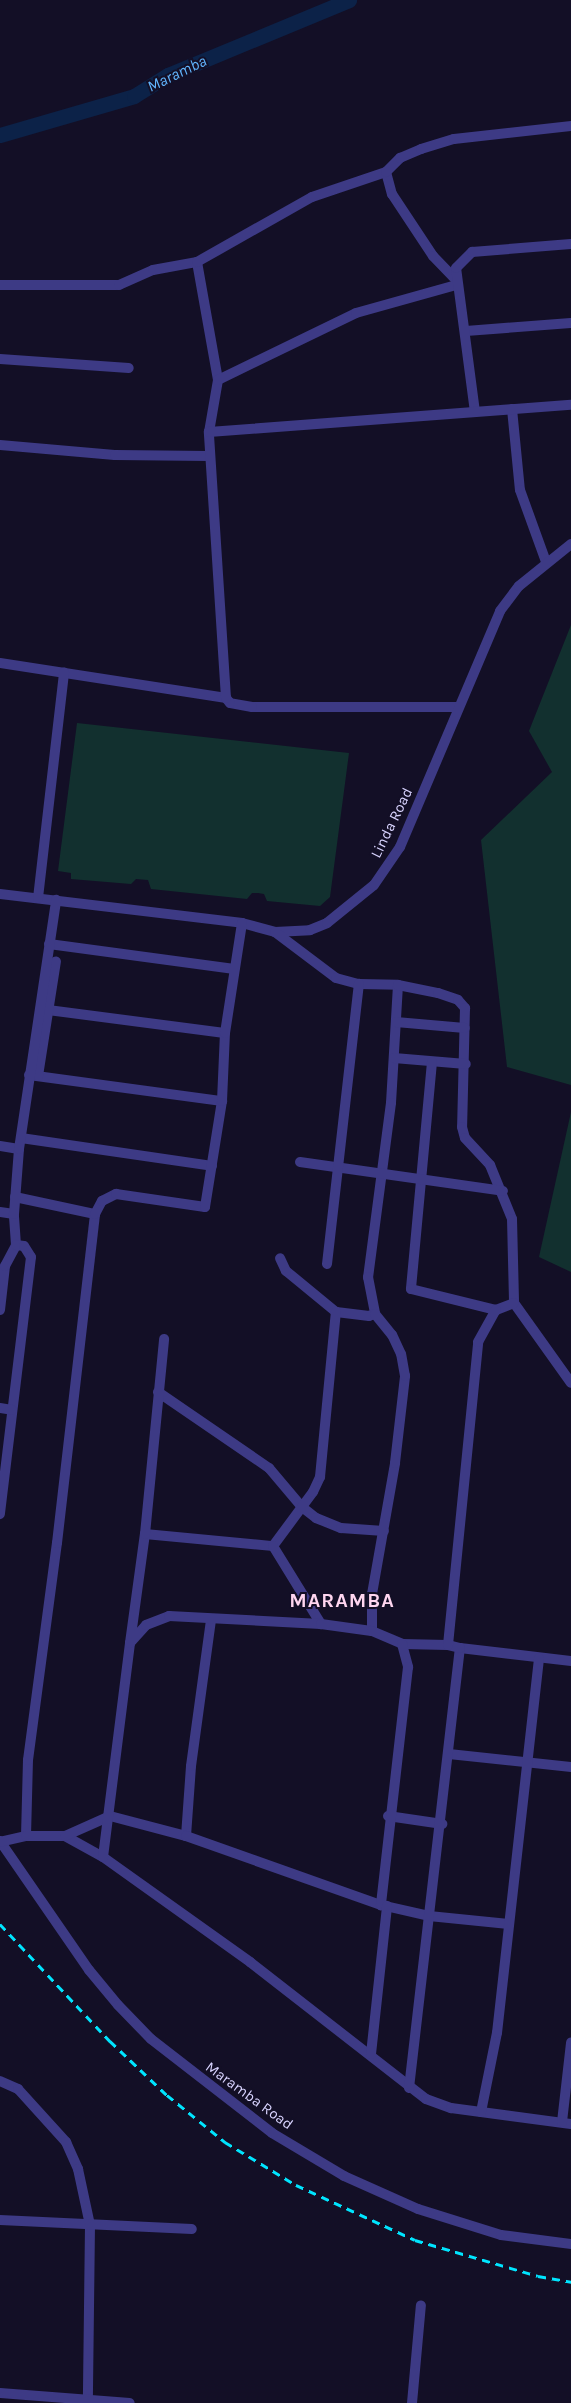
<!DOCTYPE html>
<html>
<head>
<meta charset="utf-8">
<style>
	body { margin:0 }
	#map { position:relative; width:571px; height:2403px; overflow:hidden; background:#130f26; font-family:Karla,sans-serif }
	div>[style] { position:absolute }
	.green>* { inset:0; background:#12302f }
	.river>* { height:15px; margin:-7.5px; padding:0 7.5px; transform-origin:7.5px; border-radius:7.5px; background:#0c2248 }
	.minor>* { height:10px; margin:-5px; padding:0 5px; transform-origin:5px; border-radius:5px; background:#3d3a85 }
	.rail>* { height:2.5px; margin-top:-1.25px; transform-origin:0; background:repeating-linear-gradient(90deg,#00e5ff 0 8px,transparent 0 14px) }
	span { translate:-50% -50%; white-space:nowrap; text-align:center; line-height:1.15; -webkit-text-stroke:4px #130f26; paint-order:stroke }
	.street-label { font-size:15px; color:#d9d4ff }
	.water-label { font-size:16px; color:#62b6ff; font-style:italic }
	.district-label { font-size:20px; color:#ffd6f0; font-weight:700; letter-spacing:1px }
</style>
</head>
<body>
<div id="map">
	<div class="green">
		<i style="clip-path:polygon(571px 625px,571px 1085px,507px 1067px,481px 840px,552px 772px,529px 731px)"></i>
		<i style="clip-path:polygon(77px 723px,349px 753px,330px 897px,320px 906px,267px 901px,264px 894px,258px 893px,252px 893px,247px 899px,151px 889px,148px 880px,136px 879px,131px 884px,71px 879px,71px 873px,58px 871px)"></i>
		<i style="clip-path:polygon(571px 1112px,571px 1272px,539px 1257px)"></i>
	</div>
	<div class="river">
		<i style="left:0;top:135px;width:140px;rotate:-16.2deg"></i>
		<i style="left:134px;top:96px;width:40px;rotate:-32deg"></i>
		<i style="left:168px;top:75px;width:196px;rotate:-22.5deg"></i>
	</div>
	<div class="minor">
		<i style="left:386px;top:172px;width:23px;rotate:75deg"></i>
		<i style="left:392px;top:194px;width:74px;rotate:56.5deg"></i>
		<i style="left:433px;top:256px;width:33px;rotate:46deg"></i>
		<i style="left:197px;top:262px;width:120px;rotate:79.9deg"></i>
		<i style="left:218px;top:380px;width:53px;rotate:99.8deg"></i>
		<i style="left:0;top:285px;width:119px"></i>
		<i style="left:119px;top:285px;width:37px;rotate:-24deg"></i>
		<i style="left:153px;top:270px;width:45px;rotate:-10.3deg"></i>
		<i style="left:197px;top:262px;width:132px;rotate:-29.5deg"></i>
		<i style="left:312px;top:197px;width:78px;rotate:-18.7deg"></i>
		<i style="left:386px;top:172px;width:20px;rotate:-45deg"></i>
		<i style="left:400px;top:158px;width:23px;rotate:-23deg"></i>
		<i style="left:421px;top:149px;width:34px;rotate:-17deg"></i>
		<i style="left:454px;top:139px;width:118px;rotate:-6.3deg"></i>
		<i style="left:466px;top:331px;width:105px;rotate:-4.4deg"></i>
		<i style="left:0;top:359px;width:129px;rotate:4deg"></i>
		<i style="left:218px;top:380px;width:153px;rotate:-25.9deg"></i>
		<i style="left:356px;top:313px;width:104px;rotate:-15.6deg"></i>
		<i style="left:512px;top:409px;width:81px;rotate:84.4deg"></i>
		<i style="left:520px;top:490px;width:77px;rotate:70.1deg"></i>
		<i style="left:475px;top:412px;width:145px;rotate:-97.5deg"></i>
		<i style="left:456px;top:268px;width:23px;rotate:-45deg"></i>
		<i style="left:472px;top:252px;width:99px;rotate:-4.6deg"></i>
		<i style="left:0;top:445px;width:115px;rotate:5deg"></i>
		<i style="left:115px;top:455px;width:94px;rotate:0.6deg"></i>
		<i style="left:0;top:663px;width:229px;rotate:8.8deg"></i>
		<i style="left:457px;top:707px;width:205px;rotate:180deg"></i>
		<i style="left:252px;top:707px;width:22px;rotate:-170deg"></i>
		<i style="left:230px;top:703px;width:6px;rotate:-129deg"></i>
		<i style="left:226px;top:698px;width:267px;rotate:-93.7deg"></i>
		<i style="left:209px;top:432px;width:363px;rotate:-4.3deg"></i>
		<i style="left:0;top:894px;width:244px;rotate:6.8deg"></i>
		<i style="left:242px;top:923px;width:34px;rotate:15deg"></i>
		<i style="left:275px;top:932px;width:35px;rotate:-3deg"></i>
		<i style="left:310px;top:930px;width:18px;rotate:-22deg"></i>
		<i style="left:327px;top:923px;width:60px;rotate:-39deg"></i>
		<i style="left:374px;top:885px;width:46px;rotate:-55.6deg"></i>
		<i style="left:400px;top:847px;width:256px;rotate:-67deg"></i>
		<i style="left:500px;top:611px;width:31px;rotate:-53deg"></i>
		<i style="left:519px;top:586px;width:67px;rotate:-38.9deg"></i>
		<i style="left:38px;top:898px;width:227px;rotate:-83.4deg"></i>
		<i style="left:275px;top:932px;width:76px;rotate:37deg"></i>
		<i style="left:336px;top:978px;width:24px;rotate:15deg"></i>
		<i style="left:359px;top:984px;width:39px;rotate:1deg"></i>
		<i style="left:398px;top:985px;width:118px;rotate:93.4deg"></i>
		<i style="left:391px;top:1103px;width:176px;rotate:97.5deg"></i>
		<i style="left:368px;top:1277px;width:38px;rotate:79deg"></i>
		<i style="left:375px;top:1314px;width:6px;rotate:162deg"></i>
		<i style="left:369px;top:1316px;width:33px;rotate:-173deg"></i>
		<i style="left:336px;top:1312px;width:65px;rotate:-140.6deg"></i>
		<i style="left:286px;top:1271px;width:14px;rotate:-115deg"></i>
		<i style="left:49px;top:944px;width:187px;rotate:7.7deg"></i>
		<i style="left:398px;top:985px;width:41px;rotate:11.3deg"></i>
		<i style="left:438px;top:993px;width:21px;rotate:19deg"></i>
		<i style="left:458px;top:1000px;width:11px;rotate:49deg"></i>
		<i style="left:465px;top:1008px;width:119px;rotate:91.4deg"></i>
		<i style="left:462px;top:1127px;width:11px;rotate:75deg"></i>
		<i style="left:465px;top:1138px;width:37px;rotate:47deg"></i>
		<i style="left:490px;top:1165px;width:58px;rotate:67.8deg"></i>
		<i style="left:512px;top:1219px;width:84px;rotate:88.6deg"></i>
		<i style="left:514px;top:1303px;width:98px;rotate:54.5deg"></i>
		<i style="left:48px;top:1010px;width:178px;rotate:7.4deg"></i>
		<i style="left:396px;top:1022px;width:69px;rotate:5deg"></i>
		<i style="left:394px;top:1058px;width:72px;rotate:4.8deg"></i>
		<i style="left:432px;top:1062px;width:228px;rotate:95.3deg"></i>
		<i style="left:411px;top:1289px;width:88px;rotate:13.9deg"></i>
		<i style="left:496px;top:1310px;width:19px;rotate:-21deg"></i>
		<i style="left:29px;top:1075px;width:195px;rotate:7.7deg"></i>
		<i style="left:38px;top:1076px;width:116px;rotate:-81.1deg"></i>
		<i style="left:21px;top:1138px;width:193px;rotate:8.3deg"></i>
		<i style="left:0;top:1146px;width:19px;rotate:9deg"></i>
		<i style="left:300px;top:1162px;width:205px;rotate:8.1deg"></i>
		<i style="left:15px;top:1197px;width:82px;rotate:12deg"></i>
		<i style="left:0;top:1212px;width:14px;rotate:8deg"></i>
		<i style="left:16px;top:1245px;width:31px;rotate:-94deg"></i>
		<i style="left:14px;top:1214px;width:65px;rotate:-85.6deg"></i>
		<i style="left:19px;top:1149px;width:252px;rotate:-81.5deg"></i>
		<i style="left:327px;top:1264px;width:282px;rotate:-83.5deg"></i>
		<i style="left:0;top:1310px;width:44px;rotate:-83.5deg"></i>
		<i style="left:5px;top:1266px;width:24px;rotate:-62deg"></i>
		<i style="left:16px;top:1245px;width:8px;rotate:7deg"></i>
		<i style="left:24px;top:1246px;width:13px;rotate:58deg"></i>
		<i style="left:31px;top:1257px;width:259px;rotate:96.9deg"></i>
		<i style="left:158px;top:1392px;width:135px;rotate:34.4deg"></i>
		<i style="left:269px;top:1468px;width:51px;rotate:49.8deg"></i>
		<i style="left:302px;top:1507px;width:18px;rotate:38deg"></i>
		<i style="left:316px;top:1518px;width:27px;rotate:22deg"></i>
		<i style="left:341px;top:1528px;width:43px;rotate:4deg"></i>
		<i style="left:0;top:1408px;width:12px;rotate:9deg"></i>
		<i style="left:145px;top:1534px;width:129px;rotate:5.4deg"></i>
		<i style="left:273px;top:1546px;width:67px;rotate:-53.5deg"></i>
		<i style="left:313px;top:1492px;width:17px;rotate:-65deg"></i>
		<i style="left:320px;top:1477px;width:166px;rotate:-84.5deg"></i>
		<i style="left:273px;top:1546px;width:92px;rotate:58.4deg"></i>
		<i style="left:372px;top:1631px;width:37px;rotate:-90deg"></i>
		<i style="left:372px;top:1594px;width:133px;rotate:-80deg"></i>
		<i style="left:395px;top:1463px;width:88px;rotate:-83.4deg"></i>
		<i style="left:405px;top:1376px;width:22px;rotate:-100deg"></i>
		<i style="left:401px;top:1354px;width:21px;rotate:-115deg"></i>
		<i style="left:392px;top:1335px;width:27px;rotate:-129deg"></i>
		<i style="left:130px;top:1643px;width:110px;rotate:-82.2deg"></i>
		<i style="left:145px;top:1534px;width:196px;rotate:-84.4deg"></i>
		<i style="left:402px;top:1644px;width:46px;rotate:1.2deg"></i>
		<i style="left:460px;top:1648px;width:112px;rotate:6.7deg"></i>
		<i style="left:449px;top:1754px;width:123px;rotate:6.1deg"></i>
		<i style="left:388px;top:1816px;width:55px;rotate:8.4deg"></i>
		<i style="left:26px;top:1836px;width:76px;rotate:-88.5deg"></i>
		<i style="left:28px;top:1760px;width:219px;rotate:-82.4deg"></i>
		<i style="left:57px;top:1543px;width:331px;rotate:-83.4deg"></i>
		<i style="left:95px;top:1214px;width:15px;rotate:-62deg"></i>
		<i style="left:102px;top:1201px;width:16px;rotate:-27deg"></i>
		<i style="left:116px;top:1194px;width:90px;rotate:8.3deg"></i>
		<i style="left:205px;top:1207px;width:107px;rotate:-80.9deg"></i>
		<i style="left:222px;top:1101px;width:68px;rotate:-87.5deg"></i>
		<i style="left:225px;top:1033px;width:111px;rotate:-81.2deg"></i>
		<i style="left:65px;top:1836px;width:43px;rotate:28.9deg"></i>
		<i style="left:103px;top:1857px;width:181px;rotate:35.5deg"></i>
		<i style="left:250px;top:1962px;width:223px;rotate:37.9deg"></i>
		<i style="left:426px;top:2099px;width:27px;rotate:20deg"></i>
		<i style="left:451px;top:2108px;width:121px;rotate:7.6deg"></i>
		<i style="left:186px;top:1836px;width:70px;rotate:-85.9deg"></i>
		<i style="left:191px;top:1766px;width:147px;rotate:-82.2deg"></i>
		<i style="left:0;top:1841px;width:157px;rotate:55.4deg"></i>
		<i style="left:89px;top:1970px;width:45px;rotate:50.4deg"></i>
		<i style="left:118px;top:2005px;width:47px;rotate:45.9deg"></i>
		<i style="left:151px;top:2039px;width:153px;rotate:37.8deg"></i>
		<i style="left:272px;top:2133px;width:84px;rotate:30.8deg"></i>
		<i style="left:344px;top:2176px;width:81px;rotate:24deg"></i>
		<i style="left:418px;top:2209px;width:87px;rotate:17.4deg"></i>
		<i style="left:501px;top:2235px;width:71px;rotate:7.3deg"></i>
		<i style="left:0;top:1842px;width:27px;rotate:-13deg"></i>
		<i style="left:26px;top:1836px;width:39px"></i>
		<i style="left:65px;top:1836px;width:49px;rotate:-24deg"></i>
		<i style="left:110px;top:1816px;width:79px;rotate:14.7deg"></i>
		<i style="left:186px;top:1836px;width:207px;rotate:19.5deg"></i>
		<i style="left:381px;top:1905px;width:49px;rotate:12.9deg"></i>
		<i style="left:429px;top:1916px;width:80px;rotate:5.7deg"></i>
		<i style="left:103px;top:1857px;width:216px;rotate:-82.8deg"></i>
		<i style="left:130px;top:1643px;width:24px;rotate:-48deg"></i>
		<i style="left:146px;top:1625px;width:25px;rotate:-21deg"></i>
		<i style="left:169px;top:1616px;width:152px;rotate:3deg"></i>
		<i style="left:321px;top:1624px;width:51px;rotate:7.8deg"></i>
		<i style="left:372px;top:1631px;width:33px;rotate:23deg"></i>
		<i style="left:402px;top:1644px;width:24px;rotate:75deg"></i>
		<i style="left:408px;top:1667px;width:240px;rotate:96.5deg"></i>
		<i style="left:371px;top:2054px;width:149px;rotate:-83.8deg"></i>
		<i style="left:0;top:2081px;width:20px;rotate:24deg"></i>
		<i style="left:18px;top:2089px;width:72px;rotate:47.8deg"></i>
		<i style="left:66px;top:2142px;width:30px;rotate:66deg"></i>
		<i style="left:78px;top:2169px;width:57px;rotate:77.9deg"></i>
		<i style="left:90px;top:2225px;width:172px;rotate:90.7deg"></i>
		<i style="left:409px;top:2088px;width:443px;rotate:-83.4deg"></i>
		<i style="left:460px;top:1648px;width:12px;rotate:-166deg"></i>
		<i style="left:448px;top:1645px;width:304px;rotate:-84.3deg"></i>
		<i style="left:478px;top:1342px;width:37px;rotate:-61deg"></i>
		<i style="left:481px;top:2112px;width:81px;rotate:-78.6deg"></i>
		<i style="left:497px;top:2033px;width:377px;rotate:-83.6deg"></i>
		<i style="left:562px;top:2122px;width:80px;rotate:-83.5deg"></i>
		<i style="left:0;top:2220px;width:192px;rotate:2.7deg"></i>
		<i style="left:0;top:2393px;width:130px;rotate:4.4deg"></i>
		<i style="left:412px;top:2403px;width:98px;rotate:-84.8deg"></i>
	</div>
	<div class="rail">
		<i style="left:0;top:1924px;width:161px;rotate:46.8deg"></i>
		<i style="left:110px;top:2041px;width:79px;rotate:43.5deg"></i>
		<i style="left:167px;top:2095px;width:75px;rotate:39deg"></i>
		<i style="left:225px;top:2142px;width:83px;rotate:31.2deg"></i>
		<i style="left:296px;top:2185px;width:131px;rotate:24.8deg"></i>
		<i style="left:415px;top:2240px;width:128px;rotate:16.3deg"></i>
		<i style="left:538px;top:2276px;width:34px;rotate:10deg"></i>
	</div>
	<div class="street-label">
		<span style="left:392px;top:823px;rotate:-64deg">Linda Road</span>
		<span style="left:249px;top:2096px;rotate:36deg">Maramba Road</span>
	</div>
	<div class="water-label">
		<span style="left:177px;top:74px;rotate:-26deg">Maramba</span>
	</div>
	<div class="district-label">
		<span style="left:342px;top:1600px">MARAMBA</span>
	</div>
</div>
</body>
</html>
